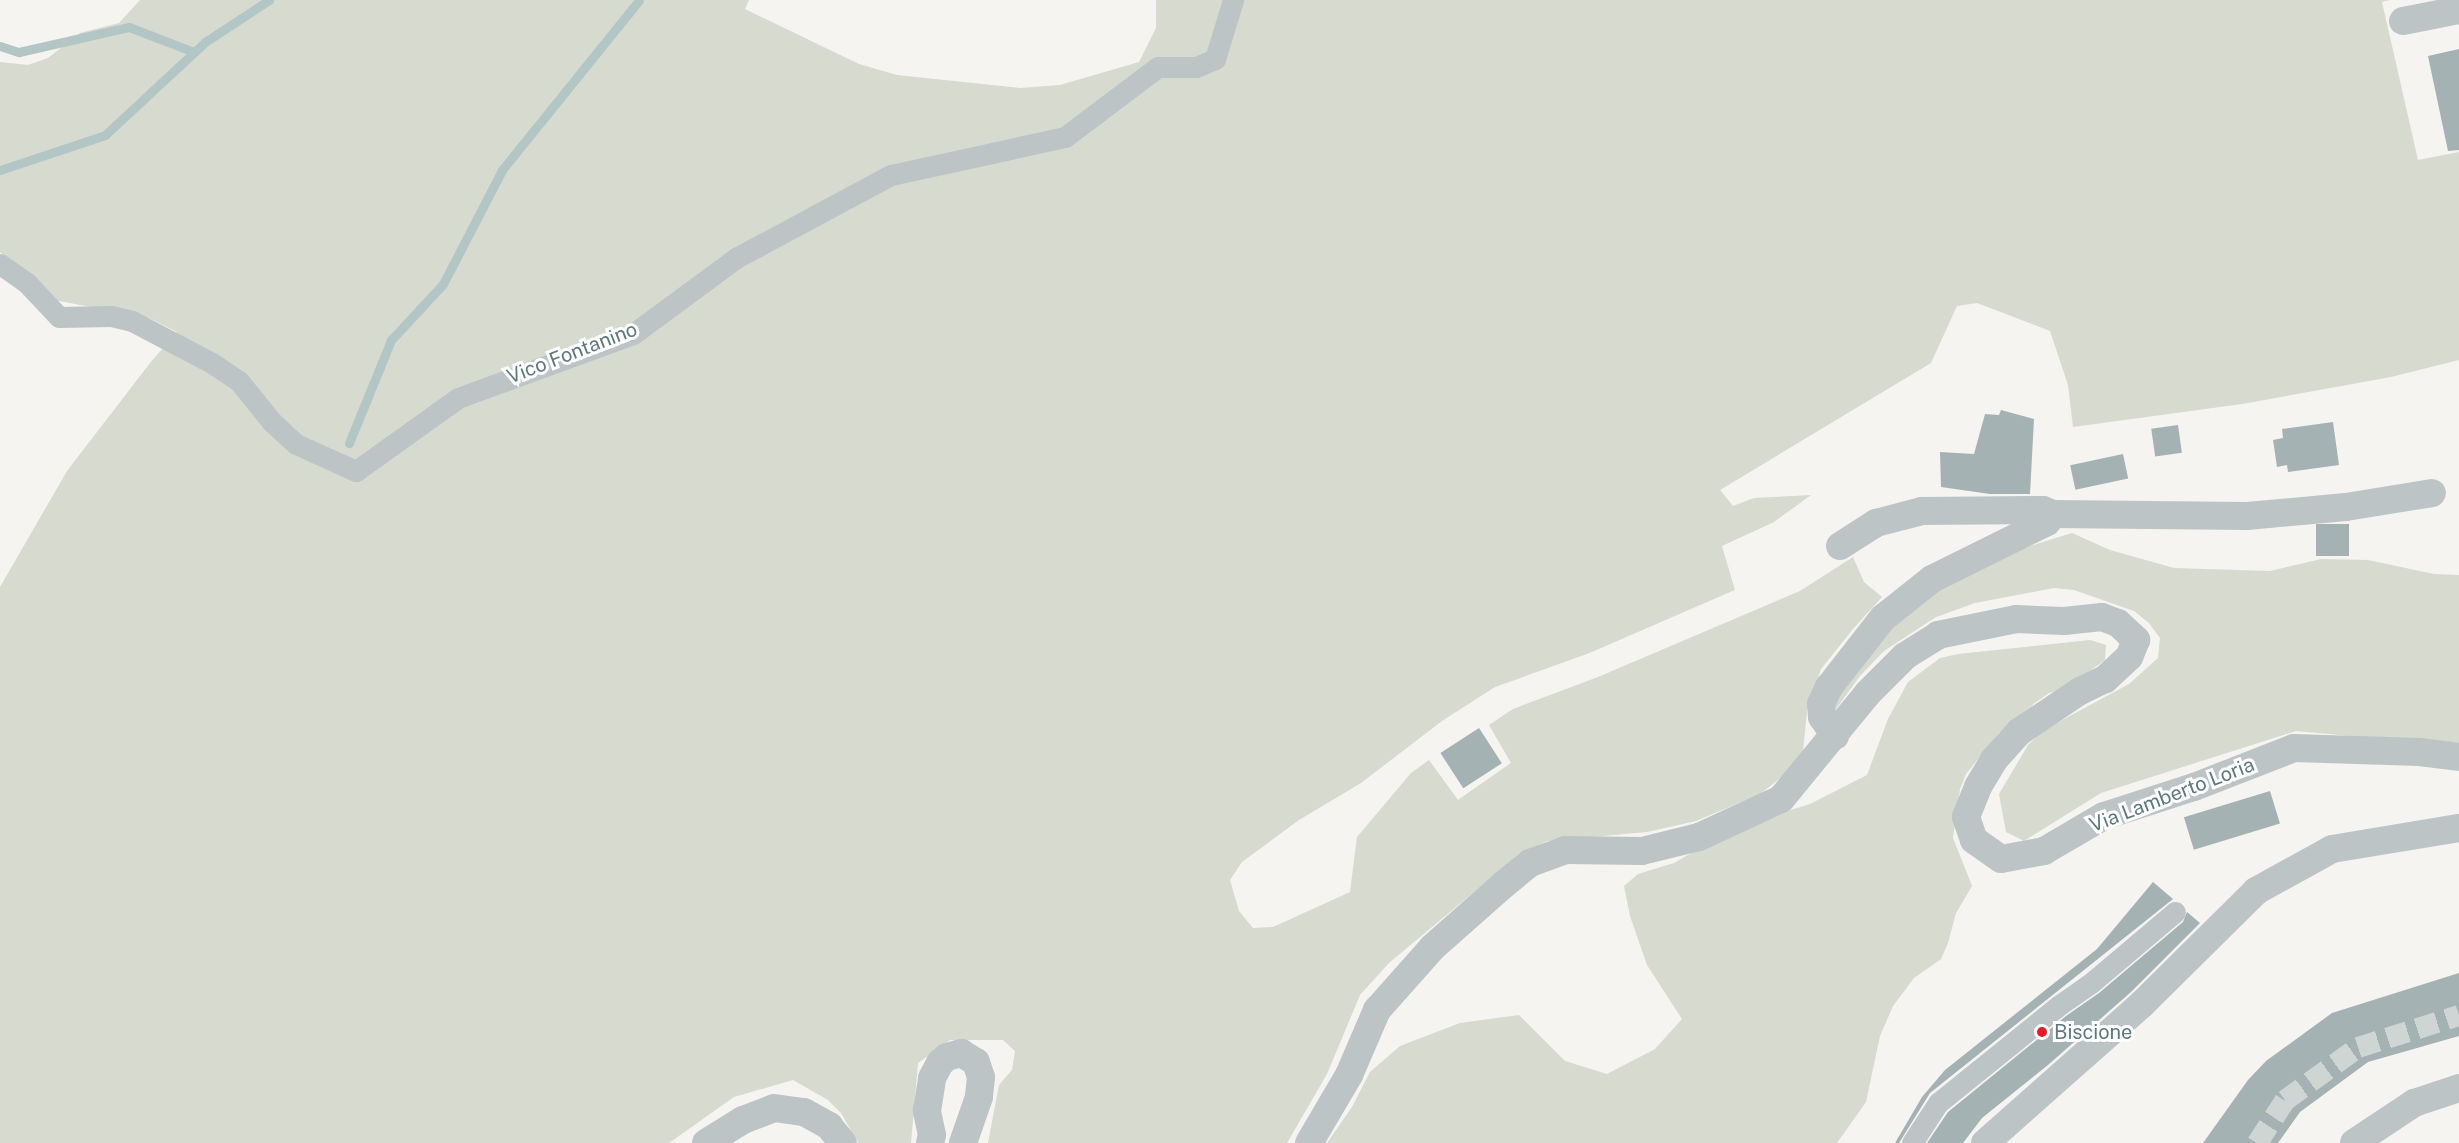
<!DOCTYPE html>
<html>
<head>
<meta charset="utf-8">
<style>
	body { margin:0 }
	#map { position:relative; width:2459px; height:1143px; overflow:hidden; background:#f5f4f0; font-family:"Public Sans",sans-serif }
	div>[style] { position:absolute }
	.green>* { inset:0; background:#d6dacf }
	.stream>* { height:9px; margin:-4.5px; padding:0 4.5px; transform-origin:4.5px; border-radius:4.5px; background:#b2c6c5 }
	.building>* { inset:0; background:#a4b2b3; transform-origin:0 0 }
	.pedestrian-tunnel>* { height:21px; margin-top:-10.5px; transform-origin:0; background:repeating-linear-gradient(90deg,#cfd5d3 0 21px,transparent 0 31px) }
	.pedestrian>* { height:21px; margin:-10.5px; padding:0 10.5px; transform-origin:10.5px; border-radius:10.5px; background:#bdc4c6 }
	.minor>* { height:28px; margin:-14px; padding:0 14px; transform-origin:14px; border-radius:14px; background:#bdc4c6 }
	.dots>* { width:16px; height:16px; translate:-50% -50%; box-sizing:border-box; border:3px solid #fff; border-radius:50% }
	span { translate:-50% -50%; white-space:nowrap; text-align:center; line-height:1.15; -webkit-text-stroke:6px #fff; paint-order:stroke }
	.street-label { font-size:20px; color:#5e797d }
	.poi-label { font-size:20px; color:#5e797d }
	.left { translate:0 -50%; text-align:left }
</style>
</head>
<body>
<div id="map">
	<div class="green">
		<i style="clip-path:polygon(140px 0,749px 0,745px 9px,859px 64px,897px 75px,1020px 88px,1060px 85px,1139px 62px,1156px 28px,1156px 0,2390px 0,2382px 2px,2418px 160px,2459px 152px,2459px 360px,2391px 377px,2242px 404px,2073px 427px,2068px 385px,2050px 331px,1977px 303px,1957px 306px,1931px 363px,1720px 490px,1733px 506px,1754px 498px,1811px 495px,1774px 522px,1722px 546px,1735px 590px,1587px 654px,1495px 687px,1442px 721px,1361px 783px,1299px 820px,1242px 862px,1230px 880px,1239px 911px,1253px 928px,1273px 927px,1350px 892px,1357px 837px,1411px 773px,1429px 760px,1458px 800px,1511px 763px,1489px 725px,1513px 709px,1598px 677px,1800px 591px,1853px 557px,1864px 582px,1882px 597px,1853px 629px,1821px 669px,1807px 711px,1802px 761px,1760px 794px,1696px 821px,1647px 832px,1547px 841px,1518px 855px,1389px 963px,1360px 995px,1327px 1074px,1287px 1143px,988px 1143px,999px 1085px,1012px 1070px,1015px 1051px,1003px 1040px,950px 1040px,918px 1063px,911px 1143px,858px 1143px,841px 1113px,828px 1100px,793px 1080px,734px 1097px,669px 1143px,0 1143px,0 587px,67px 471px,150px 363px,177px 332px,149px 318px,54px 300px,0 252px,0 62px,28px 65px,48px 58px,80px 33px,119px 23px)"></i>
		<i style="clip-path:polygon(2072px 533px,2110px 550px,2174px 568px,2270px 571px,2321px 559px,2368px 560px,2434px 574px,2459px 575px,2459px 746px,2296px 731px,2101px 793px,2024px 841px,2006px 832px,1999px 794px,2028px 745px,2042px 731px,2129px 684px,2158px 658px,2160px 638px,2149px 623px,2134px 611px,2074px 590px,2054px 588px,1975px 603px,1936px 617px,1884px 651px,1860px 676px,1836px 709px,1831px 702px,1875px 637px,1937px 589px,2001px 555px)"></i>
		<i style="clip-path:polygon(2090px 640px,2106px 645px,2105px 660px,2065px 689px,2049px 693px,2036px 702px,1998px 734px,1966px 774px,1960px 789px,1953px 838px,1972px 886px,1956px 913px,1948px 943px,1941px 959px,1914px 978px,1893px 1006px,1880px 1036px,1866px 1102px,1837px 1143px,1327px 1143px,1352px 1107px,1370px 1072px,1400px 1046px,1460px 1023px,1519px 1015px,1565px 1061px,1607px 1074px,1655px 1049px,1682px 1019px,1647px 965px,1630px 916px,1624px 886px,1638px 874px,1674px 863px,1739px 826px,1810px 804px,1867px 775px,1888px 719px,1908px 682px,1940px 658px,1958px 654px)"></i>
	</div>
	<div class="stream">
		<i style="left:0;top:46px;width:20px;rotate:18deg"></i>
		<i style="left:19px;top:52px;width:113px;rotate:-12.8deg"></i>
		<i style="left:129px;top:27px;width:70px;rotate:21deg"></i>
		<i style="left:0;top:170px;width:111px;rotate:-18.4deg"></i>
		<i style="left:105px;top:135px;width:137px;rotate:-42.9deg"></i>
		<i style="left:205px;top:42px;width:77px;rotate:-33.3deg"></i>
		<i style="left:349px;top:443px;width:111px;rotate:-67.8deg"></i>
		<i style="left:391px;top:340px;width:76px;rotate:-47.1deg"></i>
		<i style="left:443px;top:284px;width:128px;rotate:-62.6deg"></i>
		<i style="left:502px;top:170px;width:218px;rotate:-51.1deg"></i>
	</div>
	<div class="building">
		<i style="clip-path:polygon(2459px 49px,2459px 150px,2448px 151px,2428px 56px)"></i>
		<i style="clip-path:polygon(2001px 410px,2034px 419px,2030px 494px,1990px 494px,1941px 487px,1940px 452px,1974px 454px,1985px 414px,1999px 415px)"></i>
		<i style="clip-path:polygon(2333px 422px,2339px 465px,2288px 472px,2287px 465px,2277px 467px,2273px 440px,2283px 438px,2282px 429px)"></i>
		<i style="left:2178px;top:425px;width:28px;height:27px;rotate:82deg"></i>
		<i style="left:2123px;top:454px;width:25px;height:54px;rotate:78deg"></i>
		<i style="left:2349px;top:524px;width:32px;height:33px;rotate:90deg"></i>
		<i style="left:1479px;top:728px;width:42px;height:46px;rotate:57deg"></i>
		<i style="left:2270px;top:791px;width:34px;height:90px;rotate:73deg"></i>
		<i style="clip-path:polygon(2153px 882px,2173px 899px,1930px 1093px,1899px 1143px,1895px 1143px,1922px 1097px,1945px 1070px,2097px 949px)"></i>
		<i style="clip-path:polygon(2187px 912px,2200px 923px,2131px 992px,2048px 1065px,1982px 1118px,1963px 1143px,1927px 1143px,1948px 1112px,2066px 1016px,2099px 993px,2183px 922px)"></i>
		<i style="clip-path:polygon(2459px 973px,2459px 1036px,2368px 1062px,2300px 1112px,2278px 1143px,2203px 1143px,2248px 1080px,2266px 1061px,2332px 1013px)"></i>
	</div>
	<div class="pedestrian-tunnel">
		<i style="left:2257px;top:1143px;width:51px;rotate:-56.9deg"></i>
		<i style="left:2285px;top:1100px;width:90px;rotate:-36deg"></i>
		<i style="left:2358px;top:1047px;width:106px;rotate:-17.6deg"></i>
	</div>
	<div class="pedestrian">
		<i style="left:0;top:264px;width:32px;rotate:35deg"></i>
		<i style="left:26px;top:282px;width:48px;rotate:46.7deg"></i>
		<i style="left:59px;top:317px;width:52px;rotate:-1.1deg"></i>
		<i style="left:111px;top:316px;width:22px;rotate:13deg"></i>
		<i style="left:132px;top:321px;width:90px;rotate:27.7deg"></i>
		<i style="left:212px;top:363px;width:32px;rotate:34deg"></i>
		<i style="left:239px;top:381px;width:51px;rotate:51.3deg"></i>
		<i style="left:271px;top:421px;width:34px;rotate:43deg"></i>
		<i style="left:296px;top:444px;width:66px;rotate:24.2deg"></i>
		<i style="left:356px;top:471px;width:125px;rotate:-35.6deg"></i>
		<i style="left:458px;top:398px;width:186px;rotate:-20.1deg"></i>
		<i style="left:633px;top:334px;width:128px;rotate:-36.4deg"></i>
		<i style="left:736px;top:258px;width:176px;rotate:-28.2deg"></i>
		<i style="left:891px;top:175px;width:178px;rotate:-12.3deg"></i>
		<i style="left:1065px;top:137px;width:116px;rotate:-37deg"></i>
		<i style="left:1158px;top:67px;width:38px"></i>
		<i style="left:1196px;top:67px;width:21px;rotate:-23deg"></i>
		<i style="left:1215px;top:59px;width:62px;rotate:-73deg"></i>
		<i style="left:1912px;top:1143px;width:48px;rotate:-57deg"></i>
		<i style="left:1938px;top:1103px;width:154px;rotate:-38.9deg"></i>
		<i style="left:2058px;top:1006px;width:40px;rotate:-34.9deg"></i>
		<i style="left:2091px;top:983px;width:110px;rotate:-40.2deg"></i>
	</div>
	<div class="minor">
		<i style="left:2403px;top:21px;width:57px;rotate:-11.1deg"></i>
		<i style="left:1840px;top:546px;width:43px;rotate:-32.6deg"></i>
		<i style="left:1876px;top:523px;width:48px;rotate:-14.6deg"></i>
		<i style="left:1922px;top:511px;width:121px;rotate:-0.5deg"></i>
		<i style="left:2043px;top:510px;width:11px;rotate:22deg"></i>
		<i style="left:2053px;top:514px;width:194px;rotate:0.6deg"></i>
		<i style="left:2247px;top:516px;width:99px;rotate:-5.2deg"></i>
		<i style="left:2346px;top:507px;width:87px;rotate:-9.2deg"></i>
		<i style="left:1835px;top:736px;width:23px;rotate:-124deg"></i>
		<i style="left:1822px;top:717px;width:13px;rotate:-94deg"></i>
		<i style="left:1821px;top:704px;width:19px;rotate:-65deg"></i>
		<i style="left:1829px;top:687px;width:88px;rotate:-52deg"></i>
		<i style="left:1883px;top:618px;width:63px;rotate:-38.5deg"></i>
		<i style="left:1932px;top:579px;width:128px;rotate:-26.4deg"></i>
		<i style="left:2047px;top:522px;width:10px;rotate:-53deg"></i>
		<i style="left:706px;top:1143px;width:44px;rotate:-31.9deg"></i>
		<i style="left:743px;top:1120px;width:33px;rotate:-21deg"></i>
		<i style="left:774px;top:1108px;width:30px;rotate:8deg"></i>
		<i style="left:804px;top:1112px;width:29px;rotate:29deg"></i>
		<i style="left:829px;top:1126px;width:22px;rotate:51deg"></i>
		<i style="left:930px;top:1143px;width:8px;rotate:-76deg"></i>
		<i style="left:932px;top:1135px;width:25px;rotate:-102deg"></i>
		<i style="left:927px;top:1111px;width:33px;rotate:-81deg"></i>
		<i style="left:932px;top:1078px;width:17px;rotate:-62deg"></i>
		<i style="left:940px;top:1063px;width:9px;rotate:-41deg"></i>
		<i style="left:947px;top:1057px;width:15px;rotate:-16deg"></i>
		<i style="left:961px;top:1053px;width:17px;rotate:31deg"></i>
		<i style="left:976px;top:1062px;width:16px;rotate:72deg"></i>
		<i style="left:981px;top:1077px;width:20px;rotate:96deg"></i>
		<i style="left:979px;top:1097px;width:49px;rotate:109.2deg"></i>
		<i style="left:1309px;top:1143px;width:79px;rotate:-59.5deg"></i>
		<i style="left:1349px;top:1075px;width:71px;rotate:-66.7deg"></i>
		<i style="left:1377px;top:1010px;width:84px;rotate:-48.4deg"></i>
		<i style="left:1433px;top:947px;width:94px;rotate:-41.5deg"></i>
		<i style="left:1503px;top:885px;width:35px;rotate:-39deg"></i>
		<i style="left:1530px;top:863px;width:37px;rotate:-20deg"></i>
		<i style="left:1565px;top:850px;width:77px;rotate:0.7deg"></i>
		<i style="left:1642px;top:851px;width:59px;rotate:-13.8deg"></i>
		<i style="left:1699px;top:837px;width:90px;rotate:-24.9deg"></i>
		<i style="left:1781px;top:799px;width:137px;rotate:-50.6deg"></i>
		<i style="left:1868px;top:693px;width:52px;rotate:-45deg"></i>
		<i style="left:1905px;top:656px;width:39px;rotate:-32deg"></i>
		<i style="left:1938px;top:635px;width:80px;rotate:-11.6deg"></i>
		<i style="left:2016px;top:619px;width:48px;rotate:2.4deg"></i>
		<i style="left:2064px;top:621px;width:38px;rotate:-6deg"></i>
		<i style="left:2102px;top:617px;width:17px;rotate:21deg"></i>
		<i style="left:2118px;top:623px;width:25px;rotate:43deg"></i>
		<i style="left:2136px;top:640px;width:18px;rotate:112deg"></i>
		<i style="left:2129px;top:657px;width:33px;rotate:137deg"></i>
		<i style="left:2105px;top:679px;width:28px;rotate:154deg"></i>
		<i style="left:2080px;top:691px;width:73px;rotate:146.1deg"></i>
		<i style="left:2019px;top:732px;width:38px;rotate:132deg"></i>
		<i style="left:1994px;top:760px;width:31px;rotate:121deg"></i>
		<i style="left:1978px;top:787px;width:32px;rotate:112deg"></i>
		<i style="left:1966px;top:817px;width:24px;rotate:71deg"></i>
		<i style="left:1974px;top:840px;width:33px;rotate:35deg"></i>
		<i style="left:2001px;top:859px;width:44px;rotate:-10.5deg"></i>
		<i style="left:2044px;top:851px;width:69px;rotate:-30.3deg"></i>
		<i style="left:2104px;top:816px;width:95px;rotate:-17.9deg"></i>
		<i style="left:2194px;top:787px;width:107px;rotate:-21.3deg"></i>
		<i style="left:2294px;top:748px;width:125px;rotate:1.8deg"></i>
		<i style="left:2419px;top:752px;width:40px;rotate:7.1deg"></i>
		<i style="left:1985px;top:1143px;width:210px;rotate:-41.5deg"></i>
		<i style="left:2142px;top:1004px;width:161px;rotate:-44.7deg"></i>
		<i style="left:2256px;top:891px;width:87px;rotate:-28.9deg"></i>
		<i style="left:2332px;top:849px;width:129px;rotate:-9.4deg"></i>
		<i style="left:2354px;top:1143px;width:72px;rotate:-33.7deg"></i>
		<i style="left:2414px;top:1103px;width:47px;rotate:-18.4deg"></i>
	</div>
	<div class="dots">
		<i style="left:2042px;top:1032px;background:#ed1925"></i>
	</div>
	<div class="street-label">
		<span style="left:572px;top:353px;rotate:-21deg">Vico Fontanino</span>
		<span style="left:2172px;top:795px;rotate:-21deg">Via Lamberto Loria</span>
	</div>
	<div class="poi-label">
		<span class="left" style="left:2054px;top:1032px">Biscione</span>
	</div>
</div>
</body>
</html>
